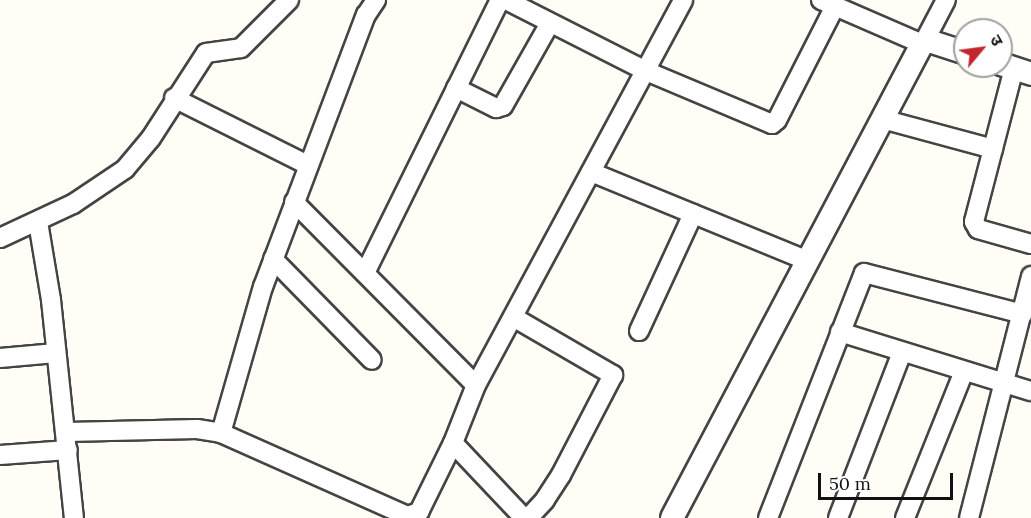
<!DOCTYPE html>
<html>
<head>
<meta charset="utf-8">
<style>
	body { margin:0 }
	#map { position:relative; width:1031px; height:518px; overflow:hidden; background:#fffdf5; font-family:Lora,"Noto Sans Devanagari",serif }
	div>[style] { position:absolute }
	.roads { filter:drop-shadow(2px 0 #444) drop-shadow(-2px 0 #444) drop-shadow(0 2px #444) drop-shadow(0 -2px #444) }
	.minor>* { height:18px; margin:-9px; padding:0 9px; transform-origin:9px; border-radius:9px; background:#fff }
	.tertiary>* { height:22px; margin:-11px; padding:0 11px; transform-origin:11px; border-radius:11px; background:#fff }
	span { translate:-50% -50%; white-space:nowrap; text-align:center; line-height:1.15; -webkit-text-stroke:6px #fff; paint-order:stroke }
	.north { position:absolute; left:953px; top:18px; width:60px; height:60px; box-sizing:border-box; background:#fff; border:2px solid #a0a0a0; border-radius:50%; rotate:61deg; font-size:16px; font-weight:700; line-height:24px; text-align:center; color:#111 }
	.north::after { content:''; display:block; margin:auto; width:21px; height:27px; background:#c4262e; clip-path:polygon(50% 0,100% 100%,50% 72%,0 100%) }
	.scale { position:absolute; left:818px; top:473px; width:135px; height:27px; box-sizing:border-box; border:3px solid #111; border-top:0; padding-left:8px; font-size:18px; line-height:21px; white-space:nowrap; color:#111; -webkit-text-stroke:4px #fff; paint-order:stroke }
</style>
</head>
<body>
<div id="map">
	<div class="roads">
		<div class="minor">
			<i style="left:506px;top:0;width:157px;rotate:26.9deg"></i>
			<i style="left:646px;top:71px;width:137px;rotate:22.8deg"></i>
			<i style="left:772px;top:124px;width:6px;rotate:-39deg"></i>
			<i style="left:777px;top:120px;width:128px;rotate:-63deg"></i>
			<i style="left:821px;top:0;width:110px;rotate:23.5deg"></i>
			<i style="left:924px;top:42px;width:47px;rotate:-62.4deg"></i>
			<i style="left:1014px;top:68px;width:159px;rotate:104.6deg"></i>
			<i style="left:974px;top:222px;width:8px;rotate:60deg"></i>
			<i style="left:978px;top:229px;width:55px;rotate:15.8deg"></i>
			<i style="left:456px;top:88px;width:45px;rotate:26.6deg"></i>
			<i style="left:496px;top:108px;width:7px;rotate:-16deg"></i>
			<i style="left:503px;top:106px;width:95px;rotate:-60.5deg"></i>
			<i style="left:174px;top:98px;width:150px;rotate:26.6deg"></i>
			<i style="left:882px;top:119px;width:115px;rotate:15.1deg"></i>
			<i style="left:591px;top:172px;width:235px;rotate:22.3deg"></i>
			<i style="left:294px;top:202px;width:258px;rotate:45.2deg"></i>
			<i style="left:38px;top:222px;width:79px;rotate:80.5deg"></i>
			<i style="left:51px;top:300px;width:219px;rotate:84deg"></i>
			<i style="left:0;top:238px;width:81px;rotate:-25deg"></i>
			<i style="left:73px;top:204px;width:63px;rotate:-33.9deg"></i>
			<i style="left:125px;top:169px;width:40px;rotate:-50deg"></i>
			<i style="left:151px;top:138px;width:101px;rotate:-57.1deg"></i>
			<i style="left:206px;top:53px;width:35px;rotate:-8deg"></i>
			<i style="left:241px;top:48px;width:68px;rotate:-45deg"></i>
			<i style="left:273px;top:259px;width:141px;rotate:45.6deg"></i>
			<i style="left:365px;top:273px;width:305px;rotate:-63.7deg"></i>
			<i style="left:513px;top:317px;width:116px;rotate:30.1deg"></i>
			<i style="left:613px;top:375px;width:113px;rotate:117.5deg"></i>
			<i style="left:561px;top:475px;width:30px;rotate:123deg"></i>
			<i style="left:545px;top:500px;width:25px;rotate:133deg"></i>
			<i style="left:639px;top:331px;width:129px;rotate:-65.2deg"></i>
			<i style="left:840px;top:332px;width:200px;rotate:17.2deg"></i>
			<i style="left:0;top:358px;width:56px;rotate:-5.1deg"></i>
			<i style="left:67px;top:432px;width:130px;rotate:-1.3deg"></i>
			<i style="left:197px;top:429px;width:24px;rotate:9deg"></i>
			<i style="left:221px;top:433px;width:152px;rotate:-74deg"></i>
			<i style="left:263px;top:287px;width:291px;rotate:-69.3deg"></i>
			<i style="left:366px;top:15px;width:18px;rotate:-56deg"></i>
			<i style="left:221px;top:433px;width:204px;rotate:24deg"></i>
			<i style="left:407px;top:516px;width:13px;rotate:-18deg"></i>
			<i style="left:419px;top:512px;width:77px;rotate:-63.8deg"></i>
			<i style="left:453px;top:443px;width:62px;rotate:-68.4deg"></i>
			<i style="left:476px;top:385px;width:437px;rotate:-61.7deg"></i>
			<i style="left:453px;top:443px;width:103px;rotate:46.6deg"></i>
			<i style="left:0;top:455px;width:68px;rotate:-4.2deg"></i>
			<i style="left:768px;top:518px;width:263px;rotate:-68.6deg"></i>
			<i style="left:864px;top:273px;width:164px;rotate:14.5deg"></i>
			<i style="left:838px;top:518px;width:178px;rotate:-68.9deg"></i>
			<i style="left:905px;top:518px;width:158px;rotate:-68.1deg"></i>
			<i style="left:969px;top:518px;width:250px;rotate:-75.6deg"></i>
		</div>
		<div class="tertiary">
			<i style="left:1001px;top:64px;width:32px;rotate:18deg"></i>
			<i style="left:672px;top:518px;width:536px;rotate:-62.19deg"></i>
			<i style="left:922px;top:44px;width:8px;rotate:-23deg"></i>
			<i style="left:929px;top:41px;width:38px;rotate:18deg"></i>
		</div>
	</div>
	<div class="north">उ</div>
	<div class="scale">50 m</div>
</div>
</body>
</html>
